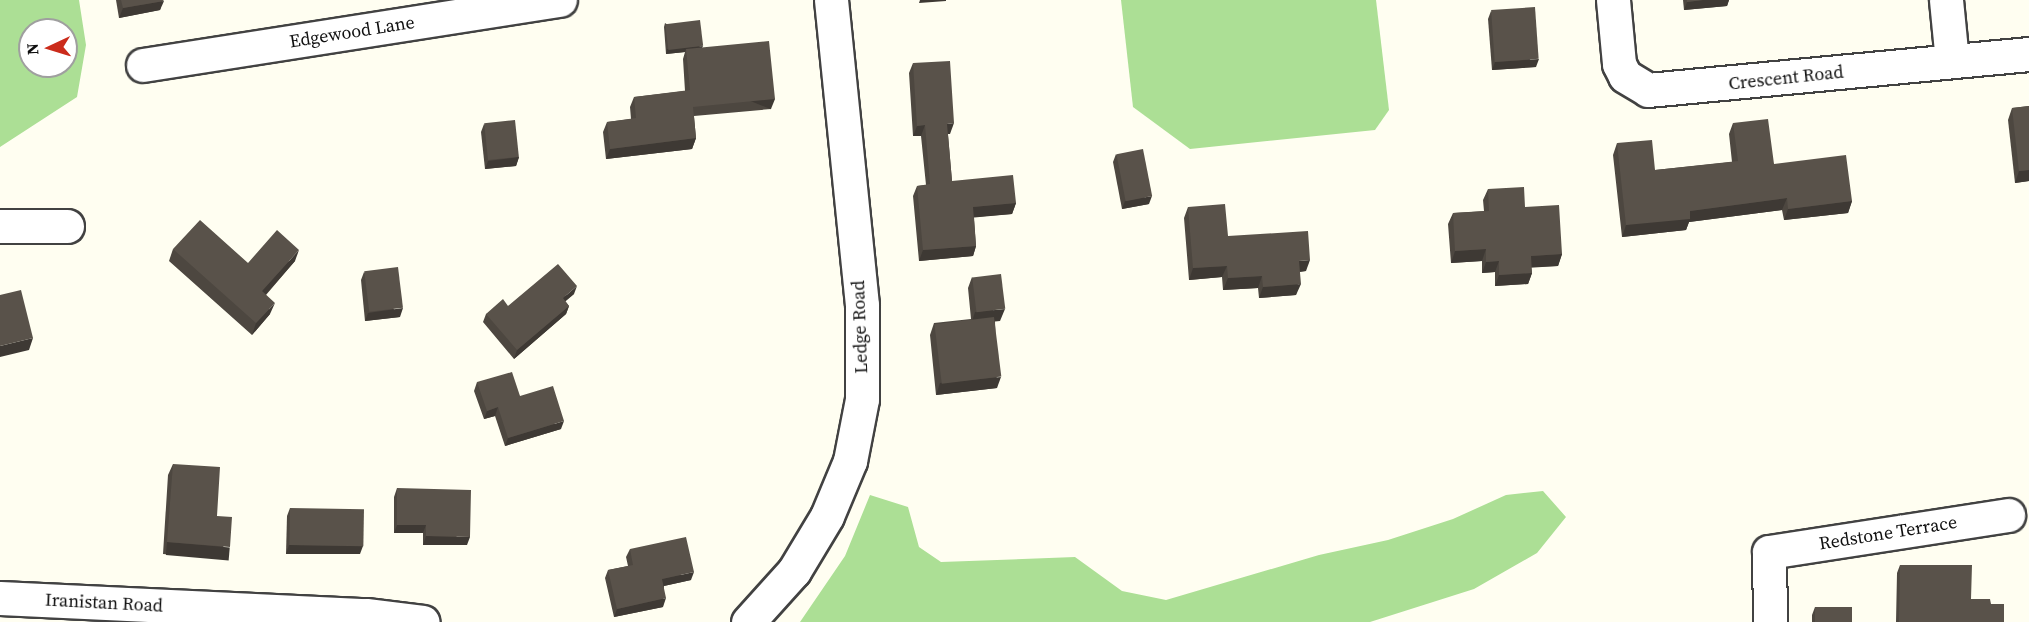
<!DOCTYPE html>
<html>
<head>
<meta charset="utf-8">
<style>
	body { margin:0 }
	#map { position:relative; width:2029px; height:622px; overflow:hidden; background:#fffef1; font-family:"Source Serif 4",serif }
	div>[style] { position:absolute }
	.forest>* { inset:0; background:#acdf95 }
	.roads { filter:drop-shadow(2px 0 #424242) drop-shadow(-2px 0 #424242) drop-shadow(0 2px #424242) drop-shadow(0 -2px #424242) }
	.minor>* { height:33px; margin:-16.5px; padding:0 16.5px; transform-origin:16.5px; border-radius:16.5px; background:#fff }
	.wall>* { inset:0; background:#4d4740 }
	.shaded-wall>* { inset:0; background:#3e3934; transform-origin:0 0 }
	.building>* { inset:0; background:#59524a; transform-origin:0 0 }
	span { translate:-50% -50%; white-space:nowrap; text-align:center; line-height:1.15; -webkit-text-stroke:6px #fff; paint-order:stroke }
	.street-label { font-size:18px; color:#0f0f0f }
	.north { position:absolute; left:18px; top:18px; width:60px; height:60px; box-sizing:border-box; background:#fff; border:2px solid #9f9f9f; border-radius:50%; rotate:266deg; font-size:16px; font-weight:700; line-height:24px; text-align:center; color:#0f0f0f }
	.north::after { content:''; display:block; margin:auto; width:21px; height:27px; background:#cb2b1b; clip-path:polygon(50% 0,100% 100%,50% 72%,0 100%) }
</style>
</head>
<body>
<div id="map">
	<div class="forest">
		<i style="clip-path:polygon(evenodd,0 0,79px 0,86px 45px,77px 97px,0 147px,0 0,30px 30px,66px 30px,66px 66px,30px 66px,30px 30px)"></i>
		<i style="clip-path:polygon(1121px 0,1376px 0,1389px 110px,1375px 130px,1190px 149px,1133px 107px)"></i>
		<i style="clip-path:polygon(1543px 491px,1566px 517px,1537px 553px,1474px 589px,1370px 622px,800px 622px,845px 556px,870px 495px,908px 507px,919px 547px,941px 562px,1075px 557px,1122px 591px,1166px 600px,1319px 555px,1388px 540px,1453px 519px,1506px 495px)"></i>
	</div>
	<div class="roads">
		<div class="minor">
			<i style="left:1613px;top:0;width:64px;rotate:84.6deg"></i>
			<i style="left:1619px;top:64px;width:13px;rotate:63deg"></i>
			<i style="left:1625px;top:76px;width:27px;rotate:31deg"></i>
			<i style="left:1648px;top:90px;width:383px;rotate:-5.4deg"></i>
			<i style="left:1946px;top:0;width:61px;rotate:84.4deg"></i>
			<i style="left:143px;top:65px;width:422px;rotate:-8.9deg"></i>
			<i style="left:0;top:226px;width:67px"></i>
			<i style="left:0;top:598px;width:366px;rotate:2.7deg"></i>
			<i style="left:366px;top:615px;width:57px;rotate:7deg"></i>
			<i style="left:748px;top:622px;width:69px;rotate:-48deg"></i>
			<i style="left:794px;top:571px;width:64px;rotate:-59deg"></i>
			<i style="left:827px;top:516px;width:60px;rotate:-67.3deg"></i>
			<i style="left:850px;top:461px;width:63px;rotate:-79deg"></i>
			<i style="left:862px;top:399px;width:94px;rotate:-90deg"></i>
			<i style="left:862px;top:305px;width:307px;rotate:-95.8deg"></i>
			<i style="left:1770px;top:622px;width:70px;rotate:-90.8deg"></i>
			<i style="left:1769px;top:552px;width:242px;rotate:-8.8deg"></i>
		</div>
	</div>
	<div class="wall">
		<i style="clip-path:polygon(116px 0,163px 0,160px 10px,119px 18px)"></i>
		<i style="clip-path:polygon(1683px 0,1729px 0,1727px 6px,1684px 10px)"></i>
		<i style="clip-path:polygon(1491px 11px,1536px 67px,1492px 70px,1488px 19px)"></i>
		<i style="clip-path:polygon(665px 23px,702px 48px,771px 109px,694px 116px,696px 138px,692px 149px,606px 159px,603px 132px,607px 122px,631px 119px,630px 107px,634px 97px,685px 91px,683px 59px,685px 52px,666px 54px,664px 27px)"></i>
		<i style="clip-path:polygon(913px 63px,950px 134px,948px 134px,952px 181px,1016px 203px,1012px 214px,974px 217px,976px 246px,973px 256px,919px 261px,913px 196px,917px 186px,926px 185px,921px 136px,913px 136px,909px 73px)"></i>
		<i style="clip-path:polygon(2029px 106px,2029px 181px,2015px 183px,2008px 120px,2012px 108px)"></i>
		<i style="clip-path:polygon(1733px 123px,1774px 164px,1852px 201px,1848px 213px,1784px 220px,1782px 210px,1689px 222px,1686px 230px,1622px 237px,1613px 155px,1617px 143px,1655px 170px,1732px 162px,1729px 134px)"></i>
		<i style="clip-path:polygon(484px 124px,519px 157px,516px 166px,485px 169px,481px 132px)"></i>
		<i style="clip-path:polygon(1116px 154px,1149px 204px,1122px 209px,1113px 162px)"></i>
		<i style="clip-path:polygon(1488px 189px,1525px 207px,1562px 254px,1558px 266px,1531px 267px,1532px 273px,1528px 284px,1495px 286px,1495px 272px,1482px 273px,1482px 261px,1451px 263px,1448px 224px,1453px 213px,1484px 211px,1483px 200px)"></i>
		<i style="clip-path:polygon(1188px 207px,1228px 236px,1306px 271px,1300px 272px,1296px 295px,1259px 298px,1258px 288px,1223px 290px,1222px 277px,1189px 280px,1184px 218px)"></i>
		<i style="clip-path:polygon(173px 249px,248px 263px,295px 261px,266px 295px,270px 314px,252px 335px,169px 261px)"></i>
		<i style="clip-path:polygon(364px 272px,400px 317px,365px 321px,361px 280px)"></i>
		<i style="clip-path:polygon(972px 277px,1000px 321px,995px 321px,997px 388px,936px 395px,930px 335px,934px 323px,971px 319px,968px 288px)"></i>
		<i style="clip-path:polygon(574px 294px,565px 301px,569px 306px,566px 314px,514px 359px,483px 322px,486px 314px,508px 306px)"></i>
		<i style="clip-path:polygon(477px 382px,520px 396px,561px 429px,505px 446px,495px 416px,484px 419px,474px 391px)"></i>
		<i style="clip-path:polygon(173px 464px,217px 516px,226px 559px,163px 554px,168px 475px)"></i>
		<i style="clip-path:polygon(397px 488px,467px 545px,423px 545px,423px 533px,394px 533px,394px 497px)"></i>
		<i style="clip-path:polygon(290px 508px,360px 554px,286px 554px,287px 516px)"></i>
		<i style="clip-path:polygon(630px 549px,691px 580px,664px 586px,663px 607px,614px 617px,605px 578px,608px 570px,628px 566px,626px 557px)"></i>
		<i style="clip-path:polygon(1900px 565px,1971px 599px,1991px 604px,2004px 622px,1896px 622px,1897px 573px)"></i>
		<i style="clip-path:polygon(1815px 607px,1852px 622px,1812px 622px,1812px 615px)"></i>
	</div>
	<div class="shaded-wall">
		<i style="clip-path:polygon(920px 0,946px 0,946px 1px,919px 3px)"></i>
		<i style="clip-path:polygon(1703px 0,1729px 0,1727px 6px,1684px 10px,1687px 2px)"></i>
		<i style="clip-path:polygon(164px 1px,160px 10px,119px 18px,123px 8px)"></i>
		<i style="clip-path:polygon(703px 46px,701px 50px,686px 49px,685px 52px,666px 54px,667px 49px)"></i>
		<i style="clip-path:polygon(1539px 59px,1536px 67px,1492px 70px,1495px 62px)"></i>
		<i style="left:775px;top:99px;width:11px;height:82px;rotate:112deg"></i>
		<i style="clip-path:polygon(954px 123px,950px 134px,943px 134px,947px 124px)"></i>
		<i style="clip-path:polygon(925px 125px,921px 136px,913px 136px,917px 126px)"></i>
		<i style="clip-path:polygon(696px 138px,692px 149px,606px 159px,610px 149px)"></i>
		<i style="clip-path:polygon(519px 157px,516px 166px,485px 169px,488px 161px)"></i>
		<i style="clip-path:polygon(2029px 170px,2029px 181px,2015px 183px,2019px 171px)"></i>
		<i style="clip-path:polygon(1152px 196px,1149px 204px,1122px 209px,1125px 201px)"></i>
		<i style="clip-path:polygon(1787px 198px,1782px 210px,1689px 222px,1686px 230px,1622px 237px,1626px 225px,1690px 211px)"></i>
		<i style="clip-path:polygon(1852px 201px,1848px 213px,1784px 220px,1788px 209px)"></i>
		<i style="clip-path:polygon(1016px 203px,1012px 214px,969px 218px,973px 207px)"></i>
		<i style="clip-path:polygon(976px 246px,973px 256px,919px 261px,923px 250px)"></i>
		<i style="clip-path:polygon(1486px 249px,1482px 261px,1451px 263px,1455px 251px)"></i>
		<i style="clip-path:polygon(299px 250px,295px 261px,258px 303px,262px 291px)"></i>
		<i style="clip-path:polygon(1562px 254px,1558px 266px,1526px 268px,1531px 256px)"></i>
		<i style="clip-path:polygon(1310px 260px,1306px 271px,1295px 272px,1299px 261px)"></i>
		<i style="clip-path:polygon(1499px 261px,1495px 272px,1482px 273px,1486px 262px)"></i>
		<i style="clip-path:polygon(1227px 266px,1222px 277px,1189px 280px,1193px 268px)"></i>
		<i style="clip-path:polygon(1532px 273px,1528px 284px,1495px 286px,1499px 275px)"></i>
		<i style="clip-path:polygon(1262px 276px,1258px 288px,1223px 290px,1228px 278px)"></i>
		<i style="clip-path:polygon(1301px 284px,1296px 295px,1259px 298px,1263px 287px)"></i>
		<i style="clip-path:polygon(577px 286px,574px 294px,560px 306px,563px 298px)"></i>
		<i style="clip-path:polygon(275px 303px,270px 314px,252px 335px,256px 323px)"></i>
		<i style="clip-path:polygon(569px 306px,566px 314px,514px 359px,517px 350px)"></i>
		<i style="clip-path:polygon(403px 308px,400px 317px,365px 321px,368px 313px)"></i>
		<i style="clip-path:polygon(1005px 309px,1000px 321px,971px 324px,975px 312px)"></i>
		<i style="clip-path:polygon(33px 338px,29px 350px,0 357px,0 346px)"></i>
		<i style="clip-path:polygon(1001px 377px,997px 388px,936px 395px,940px 383px)"></i>
		<i style="clip-path:polygon(498px 407px,495px 416px,484px 419px,487px 411px)"></i>
		<i style="clip-path:polygon(564px 421px,561px 429px,505px 446px,508px 438px)"></i>
		<i style="clip-path:polygon(397px 525px,426px 525px,423px 533px,394px 533px)"></i>
		<i style="clip-path:polygon(426px 536px,470px 537px,467px 545px,423px 545px)"></i>
		<i style="left:167px;top:542px;width:63px;height:13px;rotate:5deg"></i>
		<i style="clip-path:polygon(289px 545px,363px 546px,360px 554px,286px 554px)"></i>
		<i style="clip-path:polygon(694px 572px,691px 580px,659px 587px,662px 579px)"></i>
		<i style="clip-path:polygon(666px 598px,663px 607px,614px 617px,617px 609px)"></i>
	</div>
	<div class="building">
		<i style="clip-path:polygon(121px 0,163px 0,164px 1px,123px 8px)"></i>
		<i style="clip-path:polygon(1687px 0,1703px 0,1687px 2px)"></i>
		<i style="left:1535px;top:7px;width:52px;height:44px;rotate:86deg"></i>
		<i style="left:700px;top:20px;width:26px;height:35px;rotate:83deg"></i>
		<i style="clip-path:polygon(769px 41px,775px 99px,693px 107px,696px 138px,610px 149px,607px 122px,636px 118px,634px 97px,690px 90px,686px 49px)"></i>
		<i style="clip-path:polygon(950px 61px,954px 123px,947px 124px,952px 181px,1013px 175px,1016px 203px,973px 207px,976px 246px,923px 250px,917px 186px,930px 184px,925px 125px,917px 126px,913px 63px)"></i>
		<i style="clip-path:polygon(2029px 106px,2029px 170px,2019px 171px,2012px 108px)"></i>
		<i style="clip-path:polygon(1768px 119px,1774px 164px,1846px 155px,1852px 201px,1788px 209px,1787px 198px,1690px 211px,1690px 219px,1626px 225px,1617px 143px,1652px 140px,1655px 170px,1738px 161px,1733px 123px)"></i>
		<i style="left:515px;top:120px;width:37px;height:31px;rotate:84deg"></i>
		<i style="left:1143px;top:149px;width:48px;height:27px;rotate:79deg"></i>
		<i style="clip-path:polygon(1524px 187px,1525px 207px,1559px 205px,1562px 254px,1531px 256px,1532px 273px,1499px 275px,1499px 261px,1486px 262px,1486px 249px,1455px 251px,1453px 213px,1489px 211px,1488px 189px)"></i>
		<i style="clip-path:polygon(1225px 204px,1228px 236px,1308px 231px,1310px 260px,1299px 261px,1301px 284px,1263px 287px,1262px 276px,1228px 278px,1227px 266px,1193px 268px,1188px 207px)"></i>
		<i style="clip-path:polygon(200px 220px,248px 263px,277px 230px,299px 250px,262px 291px,275px 303px,256px 323px,173px 249px)"></i>
		<i style="clip-path:polygon(558px 264px,577px 286px,563px 298px,569px 306px,517px 350px,486px 314px,503px 299px,508px 306px)"></i>
		<i style="left:398px;top:267px;width:41px;height:34px;rotate:83deg"></i>
		<i style="left:1001px;top:274px;width:35px;height:29px;rotate:83deg"></i>
		<i style="clip-path:polygon(21px 290px,33px 338px,0 346px,0 295px)"></i>
		<i style="left:994px;top:317px;width:60px;height:60px;rotate:83deg"></i>
		<i style="clip-path:polygon(512px 372px,520px 396px,553px 386px,564px 421px,508px 438px,498px 407px,487px 411px,477px 382px)"></i>
		<i style="clip-path:polygon(173px 464px,220px 467px,217px 516px,232px 517px,230px 547px,167px 542px)"></i>
		<i style="clip-path:polygon(397px 488px,471px 490px,470px 537px,426px 536px,426px 525px,397px 525px)"></i>
		<i style="left:290px;top:508px;width:74px;height:37px;rotate:1deg"></i>
		<i style="clip-path:polygon(686px 537px,694px 572px,662px 579px,666px 598px,617px 609px,608px 570px,633px 565px,630px 549px)"></i>
		<i style="clip-path:polygon(1900px 565px,1972px 565px,1971px 599px,1990px 599px,1991px 604px,2004px 604px,2004px 622px,1899px 622px)"></i>
		<i style="left:1815px;top:607px;width:37px;height:15px"></i>
	</div>
	<div class="street-label">
		<span style="left:352px;top:32px;rotate:-9deg">Edgewood Lane</span>
		<span style="left:1786px;top:78px;rotate:-6deg">Crescent Road</span>
		<span style="left:860px;top:327px;rotate:-92deg">Ledge Road</span>
		<span style="left:1888px;top:533px;rotate:-9deg">Redstone Terrace</span>
		<span style="left:104px;top:603px;rotate:3deg">Iranistan Road</span>
	</div>
	<div class="north">N</div>
</div>
</body>
</html>
